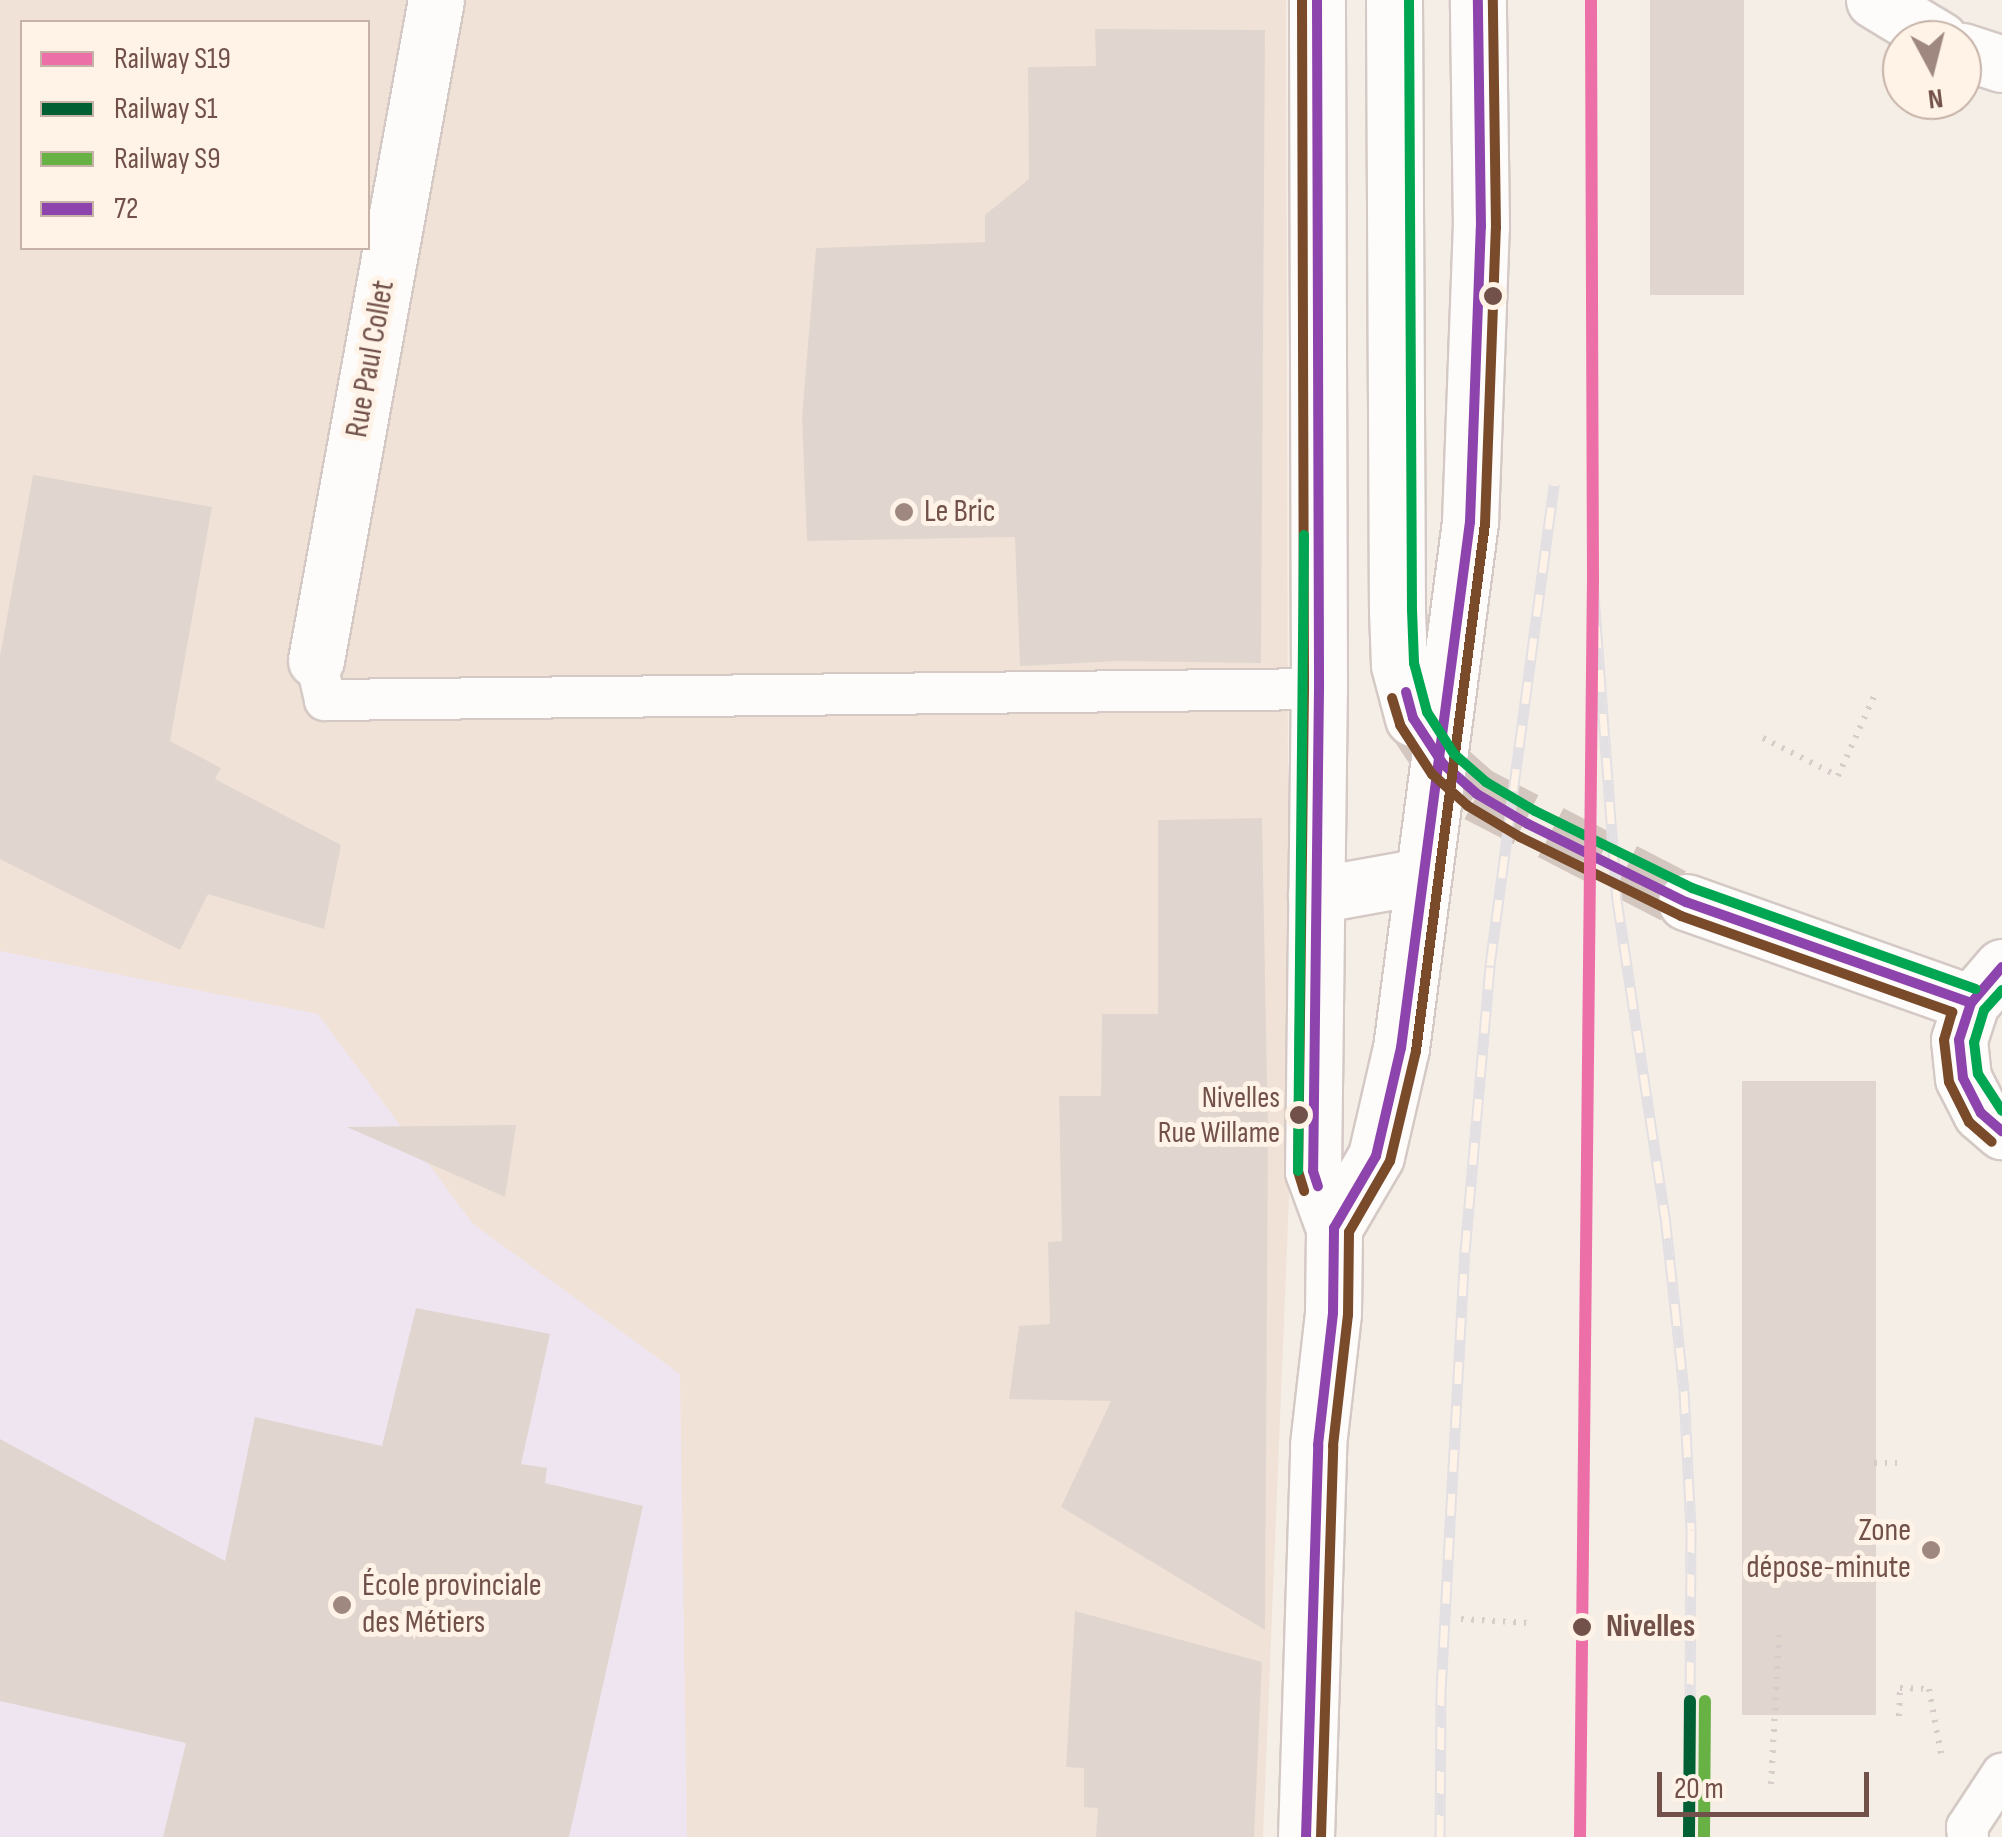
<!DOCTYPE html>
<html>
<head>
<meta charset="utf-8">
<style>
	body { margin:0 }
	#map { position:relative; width:2002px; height:1837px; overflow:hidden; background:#f5eee7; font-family:"Sofia Sans Condensed",sans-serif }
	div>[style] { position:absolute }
	.residential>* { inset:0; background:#f0e2d7 }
	.education>* { inset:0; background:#efe5f0 }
	.building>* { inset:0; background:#e1d6cf; transform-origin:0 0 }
	.secondary-tunnel>* { height:55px; margin-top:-27.5px; transform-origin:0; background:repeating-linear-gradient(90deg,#d4c7c0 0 55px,transparent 0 83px) }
	.path>* { height:6px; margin-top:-3px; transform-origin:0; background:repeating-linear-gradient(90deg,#d7ccc9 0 2.5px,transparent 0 10.5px) }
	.roads { filter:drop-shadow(2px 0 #d4c9c4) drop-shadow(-2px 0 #d4c9c4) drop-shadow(0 2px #d4c9c4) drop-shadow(0 -2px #d4c9c4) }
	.lane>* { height:40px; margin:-20px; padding:0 20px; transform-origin:20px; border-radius:20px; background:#fefcfb }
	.street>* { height:55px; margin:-27.5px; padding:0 27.5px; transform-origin:27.5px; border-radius:27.5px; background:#fefcfb }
	.secondary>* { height:55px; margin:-27.5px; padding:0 27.5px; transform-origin:27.5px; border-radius:27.5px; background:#fefcfb }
	.rail>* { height:11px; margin-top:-5.5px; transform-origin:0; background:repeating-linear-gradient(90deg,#fff2e6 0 22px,#e3e0e3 0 44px); box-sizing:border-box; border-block:2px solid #e3e0e3 }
	.bus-1>* { height:10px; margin:-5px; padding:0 5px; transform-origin:5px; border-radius:5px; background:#8e44ad }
	.bus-2>* { height:10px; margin:-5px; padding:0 5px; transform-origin:5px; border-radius:5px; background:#7a4b2a }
	.bus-3>* { height:10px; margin:-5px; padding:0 5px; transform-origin:5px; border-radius:5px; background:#00a651 }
	.rail-1>* { height:12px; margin:-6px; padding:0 6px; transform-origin:6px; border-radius:6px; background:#ed6fa7 }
	.rail-2>* { height:12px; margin:-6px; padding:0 6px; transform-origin:6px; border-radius:6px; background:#005f33 }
	.rail-3>* { height:12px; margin:-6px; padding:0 6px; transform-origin:6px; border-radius:6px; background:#68b145 }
	.dots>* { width:28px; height:28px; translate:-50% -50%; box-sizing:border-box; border:5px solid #fff2e6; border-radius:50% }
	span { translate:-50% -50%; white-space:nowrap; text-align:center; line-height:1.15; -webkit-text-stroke:10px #fff2e6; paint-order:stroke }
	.bus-label { font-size:30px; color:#715149 }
	.right { translate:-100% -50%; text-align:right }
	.street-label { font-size:32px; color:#715149 }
	.poi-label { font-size:32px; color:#715149 }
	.left { translate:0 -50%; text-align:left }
	.stop-label { font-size:32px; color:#715149; font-weight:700 }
	.legend { position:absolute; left:20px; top:20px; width:350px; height:230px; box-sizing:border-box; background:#fff2e6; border:2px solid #c6b2a7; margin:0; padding:12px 18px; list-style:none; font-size:30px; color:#715149 }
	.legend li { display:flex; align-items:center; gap:20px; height:50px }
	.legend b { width:50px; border:2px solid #c6b2a7 }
	.north { position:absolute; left:1882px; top:20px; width:100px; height:100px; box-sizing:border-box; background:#fff2e6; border:2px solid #c6b2a7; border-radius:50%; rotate:173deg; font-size:28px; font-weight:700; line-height:40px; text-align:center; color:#715149 }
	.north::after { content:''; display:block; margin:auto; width:35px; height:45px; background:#9f8880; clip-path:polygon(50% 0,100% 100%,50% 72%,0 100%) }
	.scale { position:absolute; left:1657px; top:1772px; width:212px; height:45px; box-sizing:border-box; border:5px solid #715149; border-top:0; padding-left:12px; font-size:30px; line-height:35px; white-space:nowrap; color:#715149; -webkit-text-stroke:8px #fff2e6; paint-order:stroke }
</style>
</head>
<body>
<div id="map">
	<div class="residential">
		<i style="clip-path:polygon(evenodd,0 0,1286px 0,1289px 1198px,1263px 1837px,0 1837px,0 0,22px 22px,368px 22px,368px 248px,22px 248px,22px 22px)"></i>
	</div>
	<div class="education">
		<i style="clip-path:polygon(0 951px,318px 1014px,473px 1224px,680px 1374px,687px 1837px,0 1837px)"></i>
	</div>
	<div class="building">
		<i style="left:1650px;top:0;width:94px;height:295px"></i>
		<i style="clip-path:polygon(1095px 29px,1265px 30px,1261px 663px,1118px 661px,1020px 666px,1015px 537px,807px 541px,802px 417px,816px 248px,985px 242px,985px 215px,1029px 179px,1028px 67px,1096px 66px)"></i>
		<i style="clip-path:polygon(33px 475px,212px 507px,170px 741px,221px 768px,215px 779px,341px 845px,324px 929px,208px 894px,180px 950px,0 859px,0 656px)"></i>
		<i style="clip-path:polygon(1262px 818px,1268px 1134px,1265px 1630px,1061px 1507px,1111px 1401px,1009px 1399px,1019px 1326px,1050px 1324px,1048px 1242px,1062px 1241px,1059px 1096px,1101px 1096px,1102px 1014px,1158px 1014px,1158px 820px)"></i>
		<i style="left:1742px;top:1081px;width:134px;height:634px"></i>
		<i style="clip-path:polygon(516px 1125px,505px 1197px,347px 1127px)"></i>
		<i style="clip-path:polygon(416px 1308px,550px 1334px,521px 1464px,547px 1468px,545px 1483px,643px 1506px,569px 1837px,163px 1837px,186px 1743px,0 1701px,0 1439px,225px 1561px,255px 1417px,382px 1446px)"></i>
		<i style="clip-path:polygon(1075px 1611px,1262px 1662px,1254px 1837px,1096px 1837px,1098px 1808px,1084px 1807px,1084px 1768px,1066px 1767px)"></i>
	</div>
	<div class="secondary-tunnel">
		<i style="left:1417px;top:725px;width:47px;rotate:56.3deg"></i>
		<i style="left:1443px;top:764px;width:45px;rotate:41.4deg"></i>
		<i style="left:1477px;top:794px;width:235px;rotate:27.3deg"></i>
	</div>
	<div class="path">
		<i style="left:1763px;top:738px;width:84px;rotate:26.9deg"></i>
		<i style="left:1838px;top:776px;width:92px;rotate:-65.7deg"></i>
		<i style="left:1874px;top:1463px;width:23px"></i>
		<i style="left:1461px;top:1619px;width:67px;rotate:3.4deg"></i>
		<i style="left:1606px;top:1626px;width:63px;rotate:2.7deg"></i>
		<i style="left:1899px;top:1716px;width:28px;rotate:-88deg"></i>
		<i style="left:1900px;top:1688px;width:29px;rotate:2deg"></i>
		<i style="left:1929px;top:1689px;width:71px;rotate:79.5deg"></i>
		<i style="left:1771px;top:1784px;width:149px;rotate:-86.9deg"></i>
	</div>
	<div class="roads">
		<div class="lane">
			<i style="left:316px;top:660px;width:41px;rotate:77.3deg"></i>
			<i style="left:325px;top:700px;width:994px;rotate:-0.63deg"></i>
			<i style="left:1968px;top:1837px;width:10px;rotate:-96deg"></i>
			<i style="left:1967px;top:1827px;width:64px;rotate:-56.6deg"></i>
		</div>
		<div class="street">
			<i style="left:316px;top:660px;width:671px;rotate:-79.7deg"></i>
			<i style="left:1316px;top:895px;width:108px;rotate:-10.2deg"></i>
			<i style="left:1334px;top:1228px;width:83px;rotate:-59.7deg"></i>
			<i style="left:1376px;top:1156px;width:111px;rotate:-77deg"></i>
			<i style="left:1401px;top:1048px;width:531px;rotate:-82.53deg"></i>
			<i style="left:1470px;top:522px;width:295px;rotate:-87.9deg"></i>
			<i style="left:1481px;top:227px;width:227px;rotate:-90.8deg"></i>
			<i style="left:1306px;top:1837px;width:392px;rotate:-88.2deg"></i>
			<i style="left:1318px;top:1445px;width:133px;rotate:-83.5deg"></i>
			<i style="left:1333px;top:1313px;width:85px;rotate:-89.3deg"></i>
			<i style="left:1334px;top:1228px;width:61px;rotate:-110.2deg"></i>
			<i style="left:1313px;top:1171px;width:482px;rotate:-89.3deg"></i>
			<i style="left:1319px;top:689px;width:689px;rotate:-90.17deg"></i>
		</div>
		<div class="secondary">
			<i style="left:1394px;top:0;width:610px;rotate:89.72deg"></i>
			<i style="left:1397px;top:610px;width:55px;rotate:87.9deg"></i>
			<i style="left:1399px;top:665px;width:55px;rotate:75.2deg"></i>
			<i style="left:1874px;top:0;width:77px;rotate:31.2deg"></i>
			<i style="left:1962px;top:51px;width:42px;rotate:18deg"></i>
			<i style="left:1686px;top:902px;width:302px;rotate:19.5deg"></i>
			<i style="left:2002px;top:967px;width:48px;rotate:130.7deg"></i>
			<i style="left:1971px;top:1003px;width:39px;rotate:108deg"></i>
			<i style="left:1959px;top:1040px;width:38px;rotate:84deg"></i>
			<i style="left:1963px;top:1078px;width:39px;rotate:63deg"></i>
			<i style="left:1981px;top:1113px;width:28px;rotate:41deg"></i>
		</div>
	</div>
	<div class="rail">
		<i style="left:1593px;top:582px;width:319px;rotate:85.7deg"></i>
		<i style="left:1617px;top:900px;width:320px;rotate:81.4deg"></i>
		<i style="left:1665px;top:1216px;width:176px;rotate:83.8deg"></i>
		<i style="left:1684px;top:1391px;width:139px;rotate:87.1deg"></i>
		<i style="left:1691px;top:1530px;width:171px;rotate:90.3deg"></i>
		<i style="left:1440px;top:1837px;width:146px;rotate:-89.6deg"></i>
		<i style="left:1441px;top:1691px;width:440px;rotate:-86.9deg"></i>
		<i style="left:1465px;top:1252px;width:288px;rotate:-85deg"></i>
		<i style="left:1490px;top:965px;width:485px;rotate:-82.4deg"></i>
	</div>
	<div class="bus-1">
		<i style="left:1317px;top:0;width:689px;rotate:89.83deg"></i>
		<i style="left:1319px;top:689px;width:482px;rotate:90.7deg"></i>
		<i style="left:1313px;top:1171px;width:16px;rotate:72deg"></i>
		<i style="left:1406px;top:692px;width:27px;rotate:75deg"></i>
		<i style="left:1413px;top:718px;width:55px;rotate:56.9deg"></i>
		<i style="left:1443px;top:764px;width:45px;rotate:41.4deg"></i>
		<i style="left:1477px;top:794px;width:59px;rotate:30.5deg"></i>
		<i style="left:1528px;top:824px;width:176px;rotate:26.3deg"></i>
		<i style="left:1686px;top:902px;width:302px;rotate:19.5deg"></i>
		<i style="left:2002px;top:967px;width:48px;rotate:130.7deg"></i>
		<i style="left:1971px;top:1003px;width:39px;rotate:108deg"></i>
		<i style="left:1959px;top:1040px;width:38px;rotate:84deg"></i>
		<i style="left:1963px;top:1078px;width:39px;rotate:63deg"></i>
		<i style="left:1981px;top:1113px;width:28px;rotate:41deg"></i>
		<i style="left:1306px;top:1837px;width:392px;rotate:-88.2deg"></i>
		<i style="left:1318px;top:1445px;width:133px;rotate:-83.5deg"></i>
		<i style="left:1333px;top:1313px;width:85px;rotate:-89.3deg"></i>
		<i style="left:1334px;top:1228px;width:83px;rotate:-59.7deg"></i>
		<i style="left:1376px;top:1156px;width:111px;rotate:-77deg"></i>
		<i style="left:1401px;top:1048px;width:531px;rotate:-82.53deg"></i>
		<i style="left:1470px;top:522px;width:295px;rotate:-87.9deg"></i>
		<i style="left:1481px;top:227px;width:227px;rotate:-90.8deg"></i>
	</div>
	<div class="bus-2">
		<i style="left:1302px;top:0;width:689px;rotate:89.83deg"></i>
		<i style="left:1304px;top:689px;width:482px;rotate:90.7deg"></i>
		<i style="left:1298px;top:1171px;width:21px;rotate:73deg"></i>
		<i style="left:1392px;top:698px;width:28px;rotate:73deg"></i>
		<i style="left:1400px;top:725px;width:59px;rotate:56.9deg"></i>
		<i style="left:1432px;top:774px;width:48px;rotate:41.6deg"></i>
		<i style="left:1468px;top:806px;width:61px;rotate:30.8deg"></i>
		<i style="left:1520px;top:837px;width:179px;rotate:26.1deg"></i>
		<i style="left:1681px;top:916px;width:288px;rotate:19.5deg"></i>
		<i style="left:1952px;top:1012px;width:29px;rotate:106deg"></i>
		<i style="left:1944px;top:1040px;width:42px;rotate:83.2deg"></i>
		<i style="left:1949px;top:1082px;width:45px;rotate:63.4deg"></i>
		<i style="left:1969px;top:1122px;width:30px;rotate:41deg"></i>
		<i style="left:1321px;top:1837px;width:391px;rotate:-88.2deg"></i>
		<i style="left:1333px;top:1446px;width:132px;rotate:-83.5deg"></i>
		<i style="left:1348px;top:1315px;width:83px;rotate:-89.3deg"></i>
		<i style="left:1349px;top:1232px;width:82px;rotate:-60deg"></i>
		<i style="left:1390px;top:1161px;width:113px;rotate:-76.7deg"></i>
		<i style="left:1416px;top:1051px;width:531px;rotate:-82.54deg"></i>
		<i style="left:1485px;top:524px;width:296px;rotate:-87.9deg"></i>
		<i style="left:1496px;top:228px;width:228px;rotate:-90.8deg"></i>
	</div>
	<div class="bus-3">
		<i style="left:1409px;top:0;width:610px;rotate:89.72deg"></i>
		<i style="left:1412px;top:610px;width:53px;rotate:87.8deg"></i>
		<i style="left:1414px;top:663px;width:51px;rotate:75.1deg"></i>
		<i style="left:1427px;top:712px;width:50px;rotate:57.3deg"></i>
		<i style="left:1454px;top:754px;width:43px;rotate:41.2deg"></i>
		<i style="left:1486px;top:782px;width:57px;rotate:30.6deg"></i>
		<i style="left:1535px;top:811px;width:175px;rotate:26.1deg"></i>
		<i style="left:1692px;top:888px;width:301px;rotate:19.6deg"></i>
		<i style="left:2002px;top:990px;width:27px;rotate:132deg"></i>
		<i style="left:1984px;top:1010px;width:34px;rotate:107deg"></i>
		<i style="left:1974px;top:1042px;width:32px;rotate:83deg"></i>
		<i style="left:1978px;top:1074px;width:44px;rotate:57deg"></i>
		<i style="left:1298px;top:1171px;width:636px;rotate:-89.46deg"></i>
	</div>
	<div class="rail-1">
		<i style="left:1580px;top:1837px;width:1255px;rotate:-89.41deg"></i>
		<i style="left:1593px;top:582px;width:582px;rotate:-90.2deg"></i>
	</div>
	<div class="rail-2">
		<i style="left:1689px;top:1837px;width:136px;rotate:-89.6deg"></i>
	</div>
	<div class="rail-3">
		<i style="left:1704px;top:1837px;width:136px;rotate:-89.6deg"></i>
	</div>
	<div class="dots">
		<i style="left:1493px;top:296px;background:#715149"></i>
		<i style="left:904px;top:512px;background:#9f8880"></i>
		<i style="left:1299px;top:1115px;background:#715149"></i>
		<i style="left:1931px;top:1550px;background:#9f8880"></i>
		<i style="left:342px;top:1605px;background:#9f8880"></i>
		<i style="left:1582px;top:1627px;background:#715149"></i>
	</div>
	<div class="bus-label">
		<span class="right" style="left:1280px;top:1115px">Nivelles<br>Rue Willame</span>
	</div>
	<div class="street-label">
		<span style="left:371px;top:359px;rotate:-80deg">Rue Paul Collet</span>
	</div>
	<div class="poi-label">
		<span class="left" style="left:924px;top:512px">Le Bric</span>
		<span class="right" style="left:1911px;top:1550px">Zone<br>dépose-minute</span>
		<span class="left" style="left:362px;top:1605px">École provinciale<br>des Métiers</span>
	</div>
	<div class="stop-label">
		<span class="left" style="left:1606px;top:1627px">Nivelles</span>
	</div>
	<ul class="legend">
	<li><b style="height:12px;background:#ed6fa7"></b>Railway S19</li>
	<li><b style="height:12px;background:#005f33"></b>Railway S1</li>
	<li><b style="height:12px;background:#68b145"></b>Railway S9</li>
	<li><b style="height:12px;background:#8e44ad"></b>72</li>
	</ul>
	<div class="north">N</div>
	<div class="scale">20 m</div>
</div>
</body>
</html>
